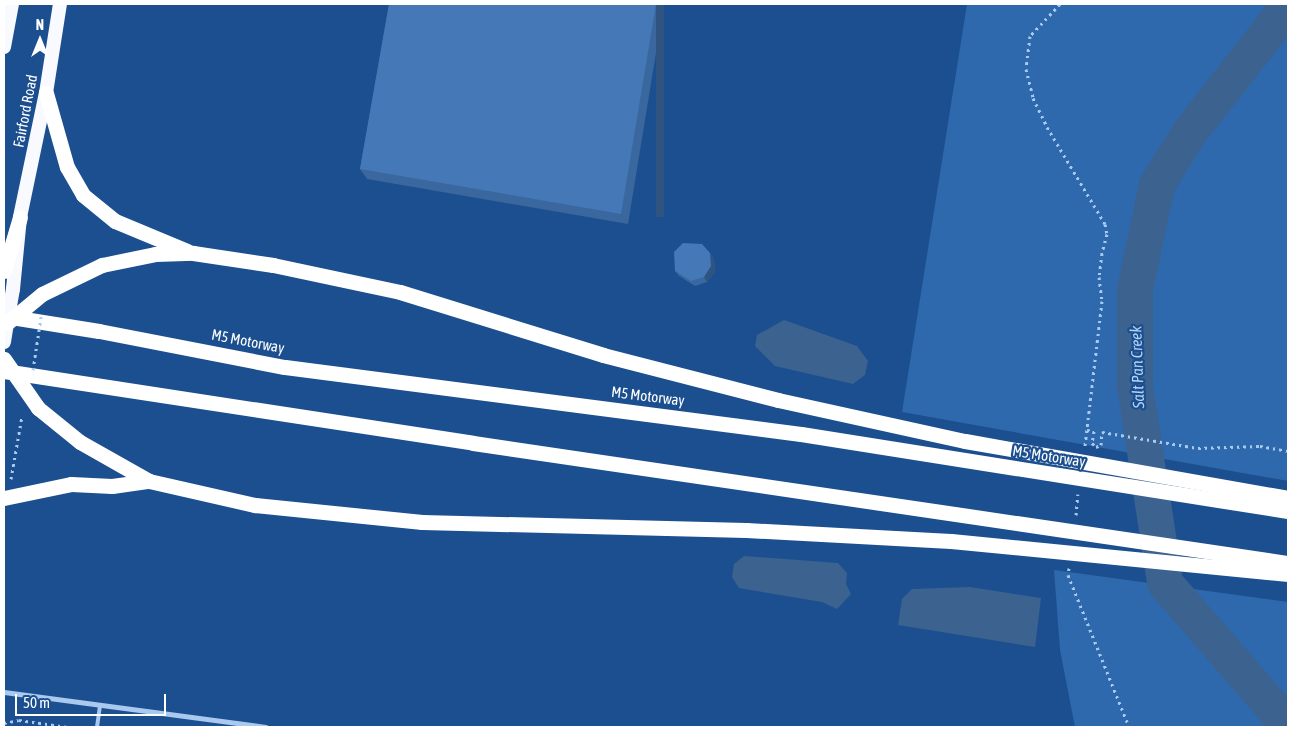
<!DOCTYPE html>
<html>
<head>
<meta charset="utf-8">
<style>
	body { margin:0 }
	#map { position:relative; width:1292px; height:731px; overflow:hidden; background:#1b4f8f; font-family:"Asap Condensed",sans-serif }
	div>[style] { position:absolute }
	.green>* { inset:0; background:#2e69ad }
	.water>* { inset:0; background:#3c6290 }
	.river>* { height:36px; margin:-18px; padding:0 18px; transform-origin:18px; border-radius:18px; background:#3c6290 }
	.path>* { height:3px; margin-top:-1.5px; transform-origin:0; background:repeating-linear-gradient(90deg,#a9c9ee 0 2.5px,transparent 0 6.5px) }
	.service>* { height:4px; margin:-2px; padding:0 2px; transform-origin:2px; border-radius:2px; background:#a9c9ee }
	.minor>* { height:5px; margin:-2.5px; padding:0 2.5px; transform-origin:2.5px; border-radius:2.5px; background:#a9c9ee }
	.trunk>* { height:14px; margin:-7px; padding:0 7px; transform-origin:7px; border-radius:7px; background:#f8faff }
	.motorway>* { height:15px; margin:-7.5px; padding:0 7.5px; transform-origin:7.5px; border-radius:7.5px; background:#fff }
	.path-bridge>* { height:3px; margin-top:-1.5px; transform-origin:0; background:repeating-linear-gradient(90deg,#a9c9ee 0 2.5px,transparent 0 6.5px) }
	.trunk-bridge>* { height:14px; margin:-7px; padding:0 7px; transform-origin:7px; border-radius:7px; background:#f8faff }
	.motorway-bridge>* { height:15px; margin:-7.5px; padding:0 7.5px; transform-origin:7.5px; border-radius:7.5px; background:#fff }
	.wall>* { inset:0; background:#3a679d }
	.shaded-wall>* { inset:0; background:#305480; transform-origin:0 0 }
	.building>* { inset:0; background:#4478b7 }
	span { translate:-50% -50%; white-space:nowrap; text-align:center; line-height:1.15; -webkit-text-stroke:4.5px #1b4f8f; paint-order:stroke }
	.street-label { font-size:15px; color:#fff }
	.water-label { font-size:16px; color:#b5d3f5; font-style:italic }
	.frame { position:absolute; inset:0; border:5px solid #fff; pointer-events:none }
	.north { position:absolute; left:15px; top:15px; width:50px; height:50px; -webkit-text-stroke:4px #1b4f8f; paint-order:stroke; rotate:0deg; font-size:14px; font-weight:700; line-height:20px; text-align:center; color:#fff }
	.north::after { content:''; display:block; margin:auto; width:18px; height:22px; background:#fff; clip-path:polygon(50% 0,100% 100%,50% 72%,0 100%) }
	.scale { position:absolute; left:15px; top:694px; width:151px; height:22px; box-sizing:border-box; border:2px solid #fff; border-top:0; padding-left:6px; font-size:15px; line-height:18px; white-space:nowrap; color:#fff; -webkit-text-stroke:4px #1b4f8f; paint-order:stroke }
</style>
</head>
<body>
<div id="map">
	<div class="green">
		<i style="clip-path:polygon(967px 4px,1288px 4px,1288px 481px,902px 412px)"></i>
		<i style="clip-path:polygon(1054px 570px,1288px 602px,1288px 727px,1075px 727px,1060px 650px)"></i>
	</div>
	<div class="water">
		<i style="clip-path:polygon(784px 320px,857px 346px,868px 361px,865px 375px,853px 384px,775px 366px,755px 346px,757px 335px)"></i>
		<i style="clip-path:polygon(744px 556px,838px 563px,847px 573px,846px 584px,851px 594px,837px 609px,822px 602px,739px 588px,732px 577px,734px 564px)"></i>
		<i style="clip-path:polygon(970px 587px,1041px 598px,1035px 647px,898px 625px,902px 599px,912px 589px)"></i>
	</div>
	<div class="river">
		<i style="left:1288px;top:7px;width:159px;rotate:128.1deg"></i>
		<i style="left:1190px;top:132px;width:62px;rotate:121.9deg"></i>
		<i style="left:1157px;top:185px;width:106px;rotate:101.9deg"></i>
		<i style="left:1135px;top:289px;width:97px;rotate:90deg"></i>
		<i style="left:1135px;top:386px;width:199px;rotate:81.3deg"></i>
		<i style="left:1165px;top:583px;width:188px;rotate:49.1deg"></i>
	</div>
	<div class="path">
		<i style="left:1060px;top:4px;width:44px;rotate:133.2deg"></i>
		<i style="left:1030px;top:36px;width:33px;rotate:97deg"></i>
		<i style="left:1026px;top:69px;width:30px;rotate:76deg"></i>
		<i style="left:1033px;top:98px;width:32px;rotate:64deg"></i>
		<i style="left:1047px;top:127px;width:113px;rotate:59.1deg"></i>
		<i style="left:1105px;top:224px;width:10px;rotate:79deg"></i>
		<i style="left:1107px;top:234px;width:20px;rotate:105deg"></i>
		<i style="left:1102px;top:253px;width:24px;rotate:97deg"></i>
		<i style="left:1099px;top:277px;width:24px;rotate:83deg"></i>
		<i style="left:1102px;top:301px;width:146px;rotate:96.7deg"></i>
		<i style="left:1087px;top:430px;width:7px;rotate:8deg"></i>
		<i style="left:1094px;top:431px;width:12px;rotate:99deg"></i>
		<i style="left:1092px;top:443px;width:6px;rotate:45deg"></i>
		<i style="left:1096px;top:447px;width:5px;rotate:-22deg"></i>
		<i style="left:1101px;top:445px;width:13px;rotate:-86deg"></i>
		<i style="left:1102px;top:432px;width:97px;rotate:9.5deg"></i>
		<i style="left:1198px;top:448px;width:62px;rotate:-1.8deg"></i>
		<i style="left:1260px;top:446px;width:28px;rotate:10deg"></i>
		<i style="left:11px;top:479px;width:64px;rotate:-80.1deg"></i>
		<i style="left:1076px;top:515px;width:21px;rotate:-85deg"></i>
		<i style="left:1069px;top:568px;width:7px;rotate:98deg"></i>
		<i style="left:1068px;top:575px;width:164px;rotate:68.1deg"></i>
		<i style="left:4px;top:723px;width:15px;rotate:-11deg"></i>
		<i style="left:19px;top:720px;width:49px;rotate:8.3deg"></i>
	</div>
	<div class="service">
		<i style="left:97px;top:727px;width:22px;rotate:-82deg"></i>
	</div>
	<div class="minor">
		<i style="left:4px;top:692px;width:264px;rotate:7.6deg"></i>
	</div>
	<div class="trunk">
		<i style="left:4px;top:47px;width:44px;rotate:-79.5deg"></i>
		<i style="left:13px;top:289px;width:72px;rotate:-84.4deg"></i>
		<i style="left:20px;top:217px;width:127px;rotate:-78.2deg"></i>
		<i style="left:46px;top:93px;width:90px;rotate:-81.1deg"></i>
		<i style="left:4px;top:342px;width:19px;rotate:-81deg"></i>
	</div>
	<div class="motorway">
		<i style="left:46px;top:93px;width:77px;rotate:74.2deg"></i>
		<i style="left:67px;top:167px;width:32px;rotate:60deg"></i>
		<i style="left:83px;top:195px;width:41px;rotate:39.1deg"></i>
		<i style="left:115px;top:221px;width:78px;rotate:22.6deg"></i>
		<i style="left:4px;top:271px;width:56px;rotate:-73.5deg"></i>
		<i style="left:42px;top:294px;width:67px;rotate:-25.8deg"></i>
		<i style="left:102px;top:265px;width:54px;rotate:-11.7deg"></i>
		<i style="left:155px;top:254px;width:38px;rotate:-2deg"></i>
		<i style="left:193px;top:253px;width:81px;rotate:8.5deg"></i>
		<i style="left:273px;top:265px;width:130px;rotate:12deg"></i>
		<i style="left:400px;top:292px;width:213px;rotate:17.2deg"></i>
		<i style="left:603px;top:355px;width:181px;rotate:14.4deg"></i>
		<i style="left:778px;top:400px;width:191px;rotate:12.4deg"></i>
		<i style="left:965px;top:441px;width:328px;rotate:10deg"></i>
		<i style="left:5px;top:316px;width:95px;rotate:9.1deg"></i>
		<i style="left:99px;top:331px;width:189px;rotate:11deg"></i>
		<i style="left:285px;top:367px;width:520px;rotate:7.4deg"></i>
		<i style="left:801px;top:434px;width:493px;rotate:9deg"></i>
		<i style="left:4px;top:371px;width:474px;rotate:8.7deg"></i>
		<i style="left:473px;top:443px;width:824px;rotate:8.38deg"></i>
		<i style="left:38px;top:408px;width:54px;rotate:39deg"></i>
		<i style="left:80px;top:442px;width:79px;rotate:29.5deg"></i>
		<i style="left:149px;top:481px;width:109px;rotate:12.8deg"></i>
		<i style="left:255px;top:505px;width:168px;rotate:5.8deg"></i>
		<i style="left:422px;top:522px;width:324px;rotate:1.4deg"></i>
		<i style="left:746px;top:530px;width:205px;rotate:3.1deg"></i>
		<i style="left:951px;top:541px;width:339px;rotate:5.6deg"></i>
		<i style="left:4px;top:498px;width:68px;rotate:-11.8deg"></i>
		<i style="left:71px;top:484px;width:41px;rotate:2.8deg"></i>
		<i style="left:112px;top:486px;width:37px;rotate:-8deg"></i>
	</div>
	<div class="path-bridge">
		<i style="left:33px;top:370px;width:54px;rotate:-81.4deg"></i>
	</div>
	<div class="trunk-bridge">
		<i style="left:7px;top:323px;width:35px;rotate:-80deg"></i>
	</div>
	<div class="motorway-bridge">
		<i style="left:7px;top:323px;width:45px;rotate:-39.6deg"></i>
		<i style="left:4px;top:359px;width:60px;rotate:55.2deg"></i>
	</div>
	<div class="wall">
		<i style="clip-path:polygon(389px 4px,664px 4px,628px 224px,367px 179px,360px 169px)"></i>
		<i style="clip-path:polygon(710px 253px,714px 259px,715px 272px,707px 282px,695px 286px,679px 276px,675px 271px)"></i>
	</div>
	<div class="shaded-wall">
		<i style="left:656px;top:4px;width:8px;height:213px"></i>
		<i style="clip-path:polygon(710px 253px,714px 259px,715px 272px,707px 282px,704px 277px)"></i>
	</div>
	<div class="building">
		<i style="clip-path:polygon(389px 4px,656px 4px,621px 214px,360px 169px)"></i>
		<i style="clip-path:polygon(683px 243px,702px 244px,710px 253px,711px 266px,704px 277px,691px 281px,675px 271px,674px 252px)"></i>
	</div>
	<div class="street-label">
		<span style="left:25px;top:111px;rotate:-79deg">Fairford Road</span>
		<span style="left:248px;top:341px;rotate:11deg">M5 Motorway</span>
		<span style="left:648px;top:396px;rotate:7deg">M5 Motorway</span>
		<span style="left:1049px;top:456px;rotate:9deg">M5 Motorway</span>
	</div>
	<div class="water-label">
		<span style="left:1137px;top:367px;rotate:-92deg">Salt Pan Creek</span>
	</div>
	<div class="frame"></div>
	<div class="north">N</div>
	<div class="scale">50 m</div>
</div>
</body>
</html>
